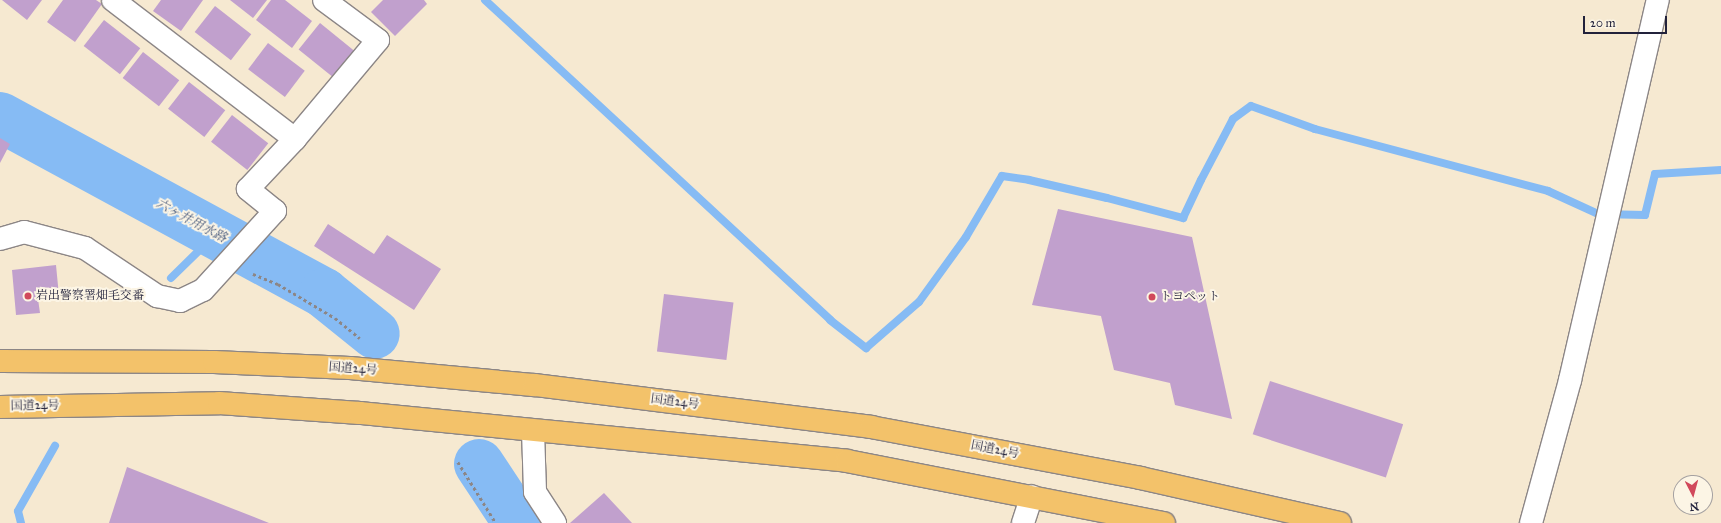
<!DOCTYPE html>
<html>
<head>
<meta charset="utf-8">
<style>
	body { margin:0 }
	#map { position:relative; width:1721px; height:523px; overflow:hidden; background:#f6e9d1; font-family:"IM FELL Great Primer","Noto Serif JP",serif }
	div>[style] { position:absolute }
	.stream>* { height:8px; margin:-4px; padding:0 4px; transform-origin:4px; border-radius:4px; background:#86bbf4 }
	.river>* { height:50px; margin:-25px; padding:0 25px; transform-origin:25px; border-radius:25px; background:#86bbf4 }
	.building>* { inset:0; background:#c1a0cd; transform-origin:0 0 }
	.path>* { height:2.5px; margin-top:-1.25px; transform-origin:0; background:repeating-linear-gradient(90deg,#8c8686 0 3px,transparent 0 6px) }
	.roads { filter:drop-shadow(1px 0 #8c8686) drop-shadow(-1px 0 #8c8686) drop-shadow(0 1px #8c8686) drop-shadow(0 -1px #8c8686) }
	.street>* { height:22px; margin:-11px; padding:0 11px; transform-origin:11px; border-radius:11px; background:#fff }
	.highway>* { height:22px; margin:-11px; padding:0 11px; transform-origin:11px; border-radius:11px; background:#f3c26a }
	.dots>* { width:11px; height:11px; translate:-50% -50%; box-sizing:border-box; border:2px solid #fcf5e5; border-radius:50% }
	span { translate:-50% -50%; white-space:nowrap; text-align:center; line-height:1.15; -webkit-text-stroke:4px #fcf5e5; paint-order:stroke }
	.poi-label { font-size:12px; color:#22223b }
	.left { translate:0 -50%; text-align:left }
	.street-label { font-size:12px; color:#22223b }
	.water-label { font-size:13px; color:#45587c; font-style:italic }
	.north { position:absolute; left:1673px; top:475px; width:40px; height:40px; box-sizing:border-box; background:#fcf5e5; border:1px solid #a5a1a1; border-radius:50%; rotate:174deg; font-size:11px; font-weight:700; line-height:16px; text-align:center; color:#22223b }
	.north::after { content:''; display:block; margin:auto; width:14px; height:18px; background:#d1495b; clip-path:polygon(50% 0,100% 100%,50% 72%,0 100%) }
	.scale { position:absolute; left:1583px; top:16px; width:84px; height:18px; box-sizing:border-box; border:2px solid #22223b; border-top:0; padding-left:5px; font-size:12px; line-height:14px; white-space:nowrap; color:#22223b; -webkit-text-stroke:3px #fcf5e5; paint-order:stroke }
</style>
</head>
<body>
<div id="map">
	<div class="stream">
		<i style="left:485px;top:0;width:471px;rotate:42.8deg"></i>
		<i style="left:830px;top:320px;width:46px;rotate:37.9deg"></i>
		<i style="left:866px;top:348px;width:70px;rotate:-41deg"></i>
		<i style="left:919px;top:302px;width:80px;rotate:-54.1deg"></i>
		<i style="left:966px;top:237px;width:71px;rotate:-59.5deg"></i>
		<i style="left:1002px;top:176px;width:27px;rotate:8deg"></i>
		<i style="left:1029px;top:180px;width:80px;rotate:13deg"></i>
		<i style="left:1107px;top:198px;width:79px;rotate:14.7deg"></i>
		<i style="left:1183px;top:218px;width:42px;rotate:-64.7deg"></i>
		<i style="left:1201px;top:180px;width:69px;rotate:-62.3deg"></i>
		<i style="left:1233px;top:119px;width:22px;rotate:-36deg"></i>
		<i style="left:1251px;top:106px;width:68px;rotate:19.8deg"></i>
		<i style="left:1315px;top:129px;width:241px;rotate:14.9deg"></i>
		<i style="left:1548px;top:191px;width:55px;rotate:24.7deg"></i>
		<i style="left:1598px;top:214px;width:47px;rotate:1.2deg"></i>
		<i style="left:1645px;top:215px;width:42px;rotate:-76.3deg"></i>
		<i style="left:1655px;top:174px;width:66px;rotate:-3.5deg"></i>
		<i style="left:171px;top:278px;width:63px;rotate:-44.4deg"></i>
		<i style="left:21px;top:523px;width:12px;rotate:-104deg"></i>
		<i style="left:18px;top:511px;width:75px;rotate:-60.4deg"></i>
	</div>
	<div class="river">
		<i style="left:0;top:117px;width:369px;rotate:28.5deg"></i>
		<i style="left:324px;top:293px;width:65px;rotate:38.8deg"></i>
		<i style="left:479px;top:464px;width:71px;rotate:56.5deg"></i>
	</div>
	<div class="building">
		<i style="clip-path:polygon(2px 0,42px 0,27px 20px)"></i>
		<i style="clip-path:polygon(63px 0,96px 0,102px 4px,75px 42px,47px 22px)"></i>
		<i style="clip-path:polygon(161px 0,203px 0,181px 31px,153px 11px)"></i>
		<i style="clip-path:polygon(230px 0,267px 0,253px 18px)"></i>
		<i style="clip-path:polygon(271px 0,285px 0,312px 21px,292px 48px,256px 20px)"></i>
		<i style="clip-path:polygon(383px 0,424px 0,427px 4px,395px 36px,371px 12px)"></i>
		<i style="left:215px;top:6px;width:46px;height:33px;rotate:38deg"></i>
		<i style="left:104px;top:20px;width:46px;height:33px;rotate:38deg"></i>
		<i style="left:320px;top:23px;width:46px;height:34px;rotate:39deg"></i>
		<i style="left:268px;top:43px;width:46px;height:33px;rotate:37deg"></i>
		<i style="left:143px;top:52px;width:46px;height:33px;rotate:38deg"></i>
		<i style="left:189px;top:82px;width:46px;height:34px;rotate:38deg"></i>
		<i style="left:232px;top:115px;width:46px;height:34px;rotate:38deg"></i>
		<i style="clip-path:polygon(0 138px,10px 144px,0 163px)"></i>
		<i style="clip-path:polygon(1058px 209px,1192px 237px,1232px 419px,1175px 405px,1170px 383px,1114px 370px,1101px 316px,1032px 305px)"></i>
		<i style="clip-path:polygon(328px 224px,374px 254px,387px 235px,441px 269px,414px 310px,314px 246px)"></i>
		<i style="clip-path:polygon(56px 265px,59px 296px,38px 299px,40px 313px,16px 315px,12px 270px)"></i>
		<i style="left:664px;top:294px;width:70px;height:58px;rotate:7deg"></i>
		<i style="left:1270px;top:381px;width:140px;height:56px;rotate:18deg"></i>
		<i style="clip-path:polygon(127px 467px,269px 523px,109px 523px)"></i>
		<i style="clip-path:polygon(604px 493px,632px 523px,570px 523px)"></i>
	</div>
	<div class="path">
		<i style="left:253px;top:274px;width:27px;rotate:22deg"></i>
		<i style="left:278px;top:284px;width:66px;rotate:30.8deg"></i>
		<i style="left:335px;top:318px;width:32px;rotate:39deg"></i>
		<i style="left:458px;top:462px;width:72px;rotate:58.1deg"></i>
	</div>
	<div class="roads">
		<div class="street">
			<i style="left:113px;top:0;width:229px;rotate:37.4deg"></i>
			<i style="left:0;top:239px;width:25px;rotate:-16deg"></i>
			<i style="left:24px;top:232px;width:63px;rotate:14.7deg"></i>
			<i style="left:85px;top:248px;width:87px;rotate:33.7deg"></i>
			<i style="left:157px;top:296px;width:24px;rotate:12deg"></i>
			<i style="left:180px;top:301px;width:25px;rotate:-26deg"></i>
			<i style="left:203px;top:290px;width:107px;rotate:-47.7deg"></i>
			<i style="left:275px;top:211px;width:35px;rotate:-141deg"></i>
			<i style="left:248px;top:189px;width:69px;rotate:-46.8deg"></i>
			<i style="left:295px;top:139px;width:129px;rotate:-50deg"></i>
			<i style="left:378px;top:40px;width:67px;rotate:-143.5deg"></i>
			<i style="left:533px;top:431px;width:61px;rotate:88.1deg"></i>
			<i style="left:535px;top:492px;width:37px;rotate:57deg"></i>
			<i style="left:1023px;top:523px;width:28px;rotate:-72deg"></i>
			<i style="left:1531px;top:523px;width:148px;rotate:-74.7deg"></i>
			<i style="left:1570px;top:380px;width:390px;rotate:-77deg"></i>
		</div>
		<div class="highway">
			<i style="left:0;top:361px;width:214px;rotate:0.3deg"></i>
			<i style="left:214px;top:362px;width:136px;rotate:2.5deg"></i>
			<i style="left:350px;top:368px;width:186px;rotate:5.3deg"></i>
			<i style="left:535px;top:385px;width:339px;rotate:7.1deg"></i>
			<i style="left:871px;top:427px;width:274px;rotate:10.7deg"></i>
			<i style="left:1140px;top:478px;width:205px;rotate:12.7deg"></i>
			<i style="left:0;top:407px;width:219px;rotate:-1deg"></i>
			<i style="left:219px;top:403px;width:141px;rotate:4.1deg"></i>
			<i style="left:360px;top:413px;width:489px;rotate:5.6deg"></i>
			<i style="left:847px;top:461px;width:323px;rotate:11.1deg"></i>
		</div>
	</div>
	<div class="dots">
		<i style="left:28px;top:296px;background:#d1495b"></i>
		<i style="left:1152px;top:297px;background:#d1495b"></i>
	</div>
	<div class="poi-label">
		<span class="left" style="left:36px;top:296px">岩出警察署畑毛交番</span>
		<span class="left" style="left:1160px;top:297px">トヨペット</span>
	</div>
	<div class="street-label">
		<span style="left:353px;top:369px;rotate:4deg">国道24号</span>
		<span style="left:675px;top:402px;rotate:7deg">国道24号</span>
		<span style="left:35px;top:406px;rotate:-1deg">国道24号</span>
		<span style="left:995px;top:450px;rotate:11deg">国道24号</span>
	</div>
	<div class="water-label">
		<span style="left:191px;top:221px;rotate:28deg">六ヶ井用水路</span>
	</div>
	<div class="north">N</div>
	<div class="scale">20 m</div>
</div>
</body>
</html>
